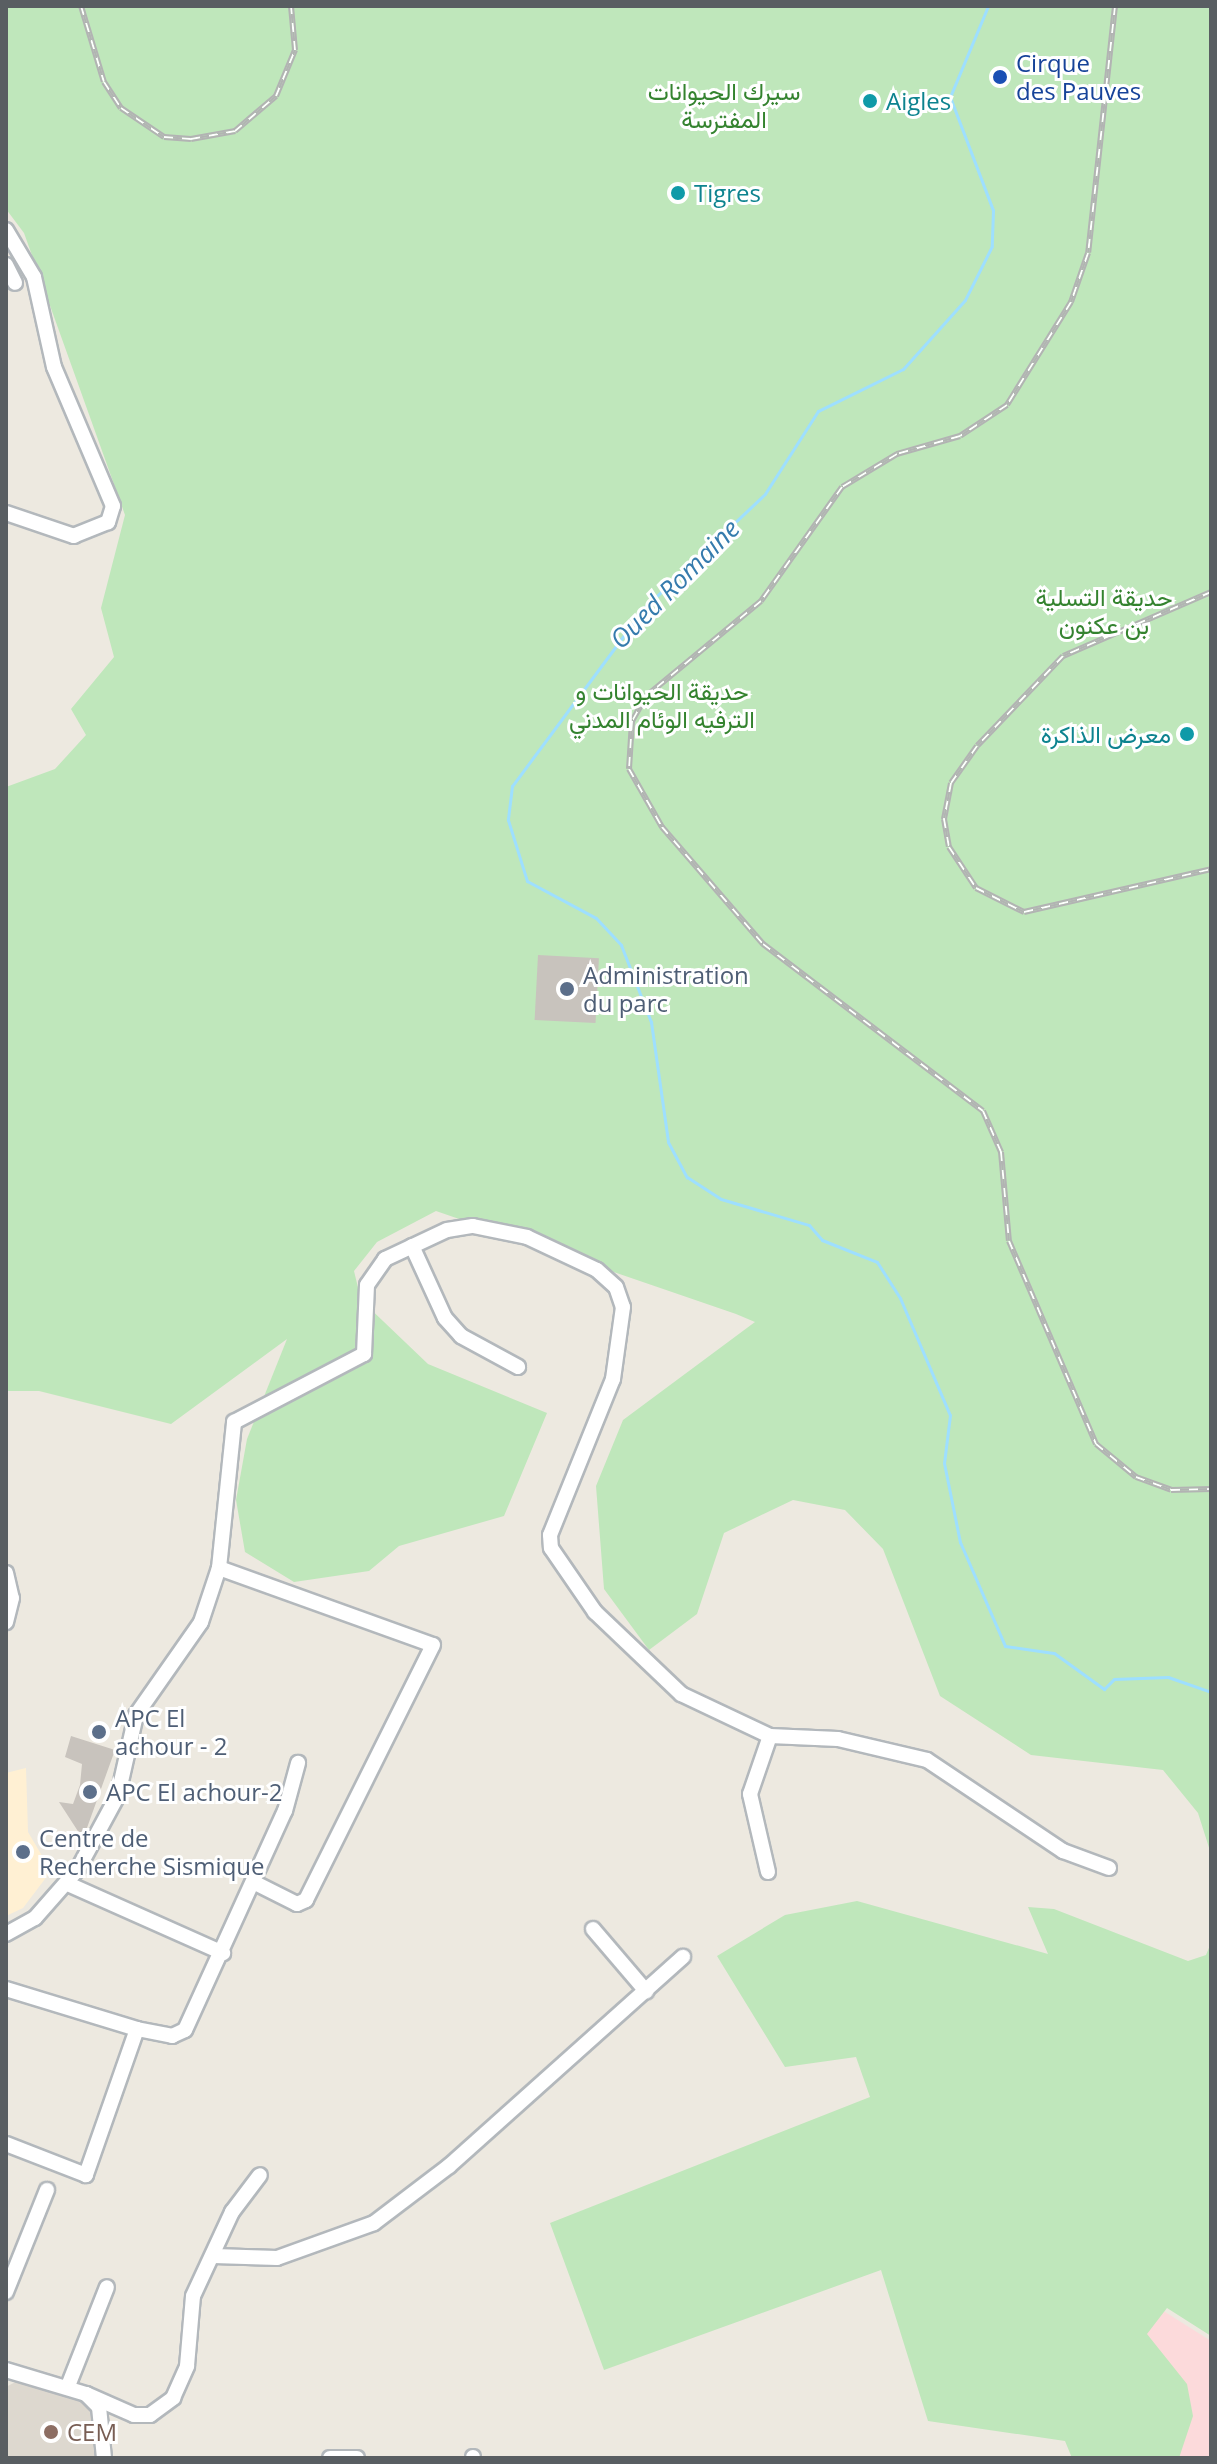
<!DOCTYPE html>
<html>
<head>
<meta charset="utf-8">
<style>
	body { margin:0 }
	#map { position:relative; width:1217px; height:2464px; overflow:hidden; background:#ede9e0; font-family:"Open Sans",Vazirmatn,sans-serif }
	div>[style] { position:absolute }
	.commercial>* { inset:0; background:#fff0d3 }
	.education>* { inset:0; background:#ddd8cf }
	.medical>* { inset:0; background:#fcdadb }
	.green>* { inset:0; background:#bfe7bb }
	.stream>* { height:3px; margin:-1.5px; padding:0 1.5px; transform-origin:1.5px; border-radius:1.5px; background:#9edfff }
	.building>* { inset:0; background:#c8c3bd; transform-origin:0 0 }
	.roads { filter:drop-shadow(2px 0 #b3b8bc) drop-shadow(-2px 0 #b3b8bc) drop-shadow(0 2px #b3b8bc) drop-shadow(0 -2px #b3b8bc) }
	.minor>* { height:14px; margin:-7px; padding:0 7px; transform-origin:7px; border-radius:7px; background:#fff }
	.rail>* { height:6px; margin-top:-3px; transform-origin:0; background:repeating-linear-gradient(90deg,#fff 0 9px,#b2b3b3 0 18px); box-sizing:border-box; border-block:2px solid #b2b3b3 }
	.dots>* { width:22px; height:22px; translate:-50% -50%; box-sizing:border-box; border:4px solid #fff; border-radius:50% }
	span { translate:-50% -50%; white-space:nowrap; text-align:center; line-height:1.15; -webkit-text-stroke:6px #fff; paint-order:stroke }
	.transit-label { font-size:24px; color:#164399 }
	.left { translate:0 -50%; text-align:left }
	.park-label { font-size:24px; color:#34832f }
	.culture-label { font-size:24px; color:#0d838f }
	.right { translate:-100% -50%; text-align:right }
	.service-label { font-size:24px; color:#4e5e75 }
	.education-label { font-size:24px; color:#785e54 }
	.water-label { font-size:26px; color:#357bad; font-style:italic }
	.frame { position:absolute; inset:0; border:8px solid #595e62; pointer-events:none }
</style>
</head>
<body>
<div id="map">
	<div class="commercial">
		<i style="clip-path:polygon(26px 1768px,28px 1832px,51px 1871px,23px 1908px,6px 1916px,6px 1773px)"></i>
	</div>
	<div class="education">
		<i style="clip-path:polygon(21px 2379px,87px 2399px,100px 2458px,6px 2458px,6px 2387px)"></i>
	</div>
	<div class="medical">
		<i style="clip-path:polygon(1154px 2305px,1211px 2341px,1211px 2458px,1178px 2458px,1142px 2343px)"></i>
	</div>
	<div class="green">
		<i style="clip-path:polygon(7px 6px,1211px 6px,1211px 1854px,1198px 1813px,1163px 1770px,1031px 1755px,940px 1696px,883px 1549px,845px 1510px,793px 1500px,724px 1533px,697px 1614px,649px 1650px,604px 1589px,596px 1486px,623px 1420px,755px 1322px,736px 1314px,436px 1211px,377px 1242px,354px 1271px,361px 1300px,428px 1364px,547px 1413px,504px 1516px,399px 1546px,369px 1571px,294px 1582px,245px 1552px,236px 1500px,247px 1439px,287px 1339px,171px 1424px,39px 1391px,6px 1391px,6px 787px,55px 769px,86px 735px,71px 709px,114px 657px,101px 608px,125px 515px,24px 233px,6px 209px)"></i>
		<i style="clip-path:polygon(857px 1901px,1048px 1954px,1028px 1907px,1054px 1909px,1188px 1961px,1206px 1955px,1211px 1943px,1211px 2336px,1167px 2308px,1147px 2334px,1187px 2384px,1193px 2416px,1179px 2458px,1072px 2458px,1065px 2441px,928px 2421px,881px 2270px,604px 2370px,550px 2223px,870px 2097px,856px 2057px,785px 2067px,717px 1956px,785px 1915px)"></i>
	</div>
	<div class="stream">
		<i style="left:988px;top:6px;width:99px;rotate:112.7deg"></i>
		<i style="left:950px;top:97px;width:121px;rotate:69.2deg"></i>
		<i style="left:993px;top:210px;width:36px;rotate:92deg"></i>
		<i style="left:992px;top:246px;width:60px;rotate:116.6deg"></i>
		<i style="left:965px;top:300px;width:93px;rotate:131.9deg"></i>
		<i style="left:903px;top:369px;width:95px;rotate:153.7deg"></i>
		<i style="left:818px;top:411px;width:98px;rotate:122.6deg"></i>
		<i style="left:765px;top:494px;width:165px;rotate:136.7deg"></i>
		<i style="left:645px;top:607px;width:223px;rotate:126.6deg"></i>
		<i style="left:512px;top:786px;width:34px;rotate:97deg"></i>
		<i style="left:508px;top:820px;width:64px;rotate:72.7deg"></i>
		<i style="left:527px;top:881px;width:78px;rotate:28.2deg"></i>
		<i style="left:596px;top:918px;width:37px;rotate:47deg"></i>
		<i style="left:621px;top:945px;width:83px;rotate:68.7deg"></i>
		<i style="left:651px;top:1022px;width:121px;rotate:81.9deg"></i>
		<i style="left:668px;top:1142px;width:40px;rotate:62deg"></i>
		<i style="left:687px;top:1177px;width:40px;rotate:32.9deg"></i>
		<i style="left:721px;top:1199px;width:92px;rotate:16.5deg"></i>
		<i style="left:809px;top:1225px;width:20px;rotate:49deg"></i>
		<i style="left:822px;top:1240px;width:59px;rotate:21.8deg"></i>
		<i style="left:877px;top:1262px;width:43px;rotate:57.4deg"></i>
		<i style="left:900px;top:1298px;width:127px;rotate:66.9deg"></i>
		<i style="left:950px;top:1415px;width:48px;rotate:97.1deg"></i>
		<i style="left:944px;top:1463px;width:81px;rotate:78.6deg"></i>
		<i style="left:960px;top:1542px;width:113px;rotate:66.6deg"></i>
		<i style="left:1005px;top:1646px;width:49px;rotate:8.1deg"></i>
		<i style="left:1054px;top:1653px;width:62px;rotate:35.8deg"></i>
		<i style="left:1104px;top:1689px;width:14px;rotate:-45deg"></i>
		<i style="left:1114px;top:1679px;width:54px;rotate:-2.1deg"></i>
		<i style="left:1168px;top:1677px;width:46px;rotate:19.2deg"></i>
	</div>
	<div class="building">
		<i style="left:538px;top:955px;width:61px;height:65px;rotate:3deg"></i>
		<i style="clip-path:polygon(71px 1736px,115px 1750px,83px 1839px,59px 1802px,73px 1804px,80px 1785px,82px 1764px,65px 1757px)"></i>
	</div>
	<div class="roads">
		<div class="minor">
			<i style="left:6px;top:230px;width:55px;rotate:59.2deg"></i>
			<i style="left:34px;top:277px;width:92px;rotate:77.5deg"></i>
			<i style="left:54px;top:367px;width:151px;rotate:67deg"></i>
			<i style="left:113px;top:506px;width:17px;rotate:107deg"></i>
			<i style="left:108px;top:522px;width:37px;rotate:158deg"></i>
			<i style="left:74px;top:536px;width:72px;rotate:-161.3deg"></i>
			<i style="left:6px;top:265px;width:20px;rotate:63deg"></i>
			<i style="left:412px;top:1246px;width:79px;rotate:65.4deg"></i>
			<i style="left:445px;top:1318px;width:24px;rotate:48deg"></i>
			<i style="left:461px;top:1336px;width:65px;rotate:28.5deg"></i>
			<i style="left:219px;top:1568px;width:227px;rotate:19.8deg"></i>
			<i style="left:433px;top:1645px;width:285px;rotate:116.5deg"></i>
			<i style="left:306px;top:1900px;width:10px;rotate:156deg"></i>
			<i style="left:297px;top:1904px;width:49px;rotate:-153.4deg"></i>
			<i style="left:6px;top:1573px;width:26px;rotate:77deg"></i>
			<i style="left:12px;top:1598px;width:25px;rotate:104deg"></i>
			<i style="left:768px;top:1872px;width:80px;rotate:-103deg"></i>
			<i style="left:750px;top:1794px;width:61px;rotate:-71deg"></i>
			<i style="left:68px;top:1884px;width:170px;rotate:24deg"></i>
			<i style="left:593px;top:1929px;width:82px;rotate:49.5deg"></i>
			<i style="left:6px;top:1934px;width:33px;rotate:-29deg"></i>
			<i style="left:35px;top:1918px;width:65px;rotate:-48.7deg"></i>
			<i style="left:78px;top:1869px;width:84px;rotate:-61.6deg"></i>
			<i style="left:118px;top:1795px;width:82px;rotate:-77.3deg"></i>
			<i style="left:136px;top:1715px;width:113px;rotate:-55deg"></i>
			<i style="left:201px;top:1622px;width:57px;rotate:-71.6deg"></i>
			<i style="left:219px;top:1568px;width:147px;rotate:-84.1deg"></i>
			<i style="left:234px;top:1422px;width:147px;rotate:-27.6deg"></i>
			<i style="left:364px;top:1354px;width:69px;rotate:-87.5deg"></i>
			<i style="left:367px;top:1285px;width:32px;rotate:-55deg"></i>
			<i style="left:385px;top:1259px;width:68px;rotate:-25.1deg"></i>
			<i style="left:447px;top:1230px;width:26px;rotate:-9deg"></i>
			<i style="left:473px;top:1226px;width:55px;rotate:11.5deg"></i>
			<i style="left:527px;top:1237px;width:77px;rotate:25.2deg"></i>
			<i style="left:597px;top:1270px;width:25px;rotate:42deg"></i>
			<i style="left:616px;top:1287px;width:21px;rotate:71deg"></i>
			<i style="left:623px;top:1307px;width:73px;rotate:97.9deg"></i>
			<i style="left:613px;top:1379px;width:168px;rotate:112deg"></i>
			<i style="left:550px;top:1535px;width:13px;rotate:86deg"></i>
			<i style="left:551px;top:1548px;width:78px;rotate:55.5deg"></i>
			<i style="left:595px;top:1612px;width:119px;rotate:43.6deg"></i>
			<i style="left:681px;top:1694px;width:98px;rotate:25.3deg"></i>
			<i style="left:770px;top:1736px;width:68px;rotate:2.5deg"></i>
			<i style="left:838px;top:1739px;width:91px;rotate:13.3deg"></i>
			<i style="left:927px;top:1760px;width:164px;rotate:33.8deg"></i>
			<i style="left:1063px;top:1851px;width:49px;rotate:20.3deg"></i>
			<i style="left:6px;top:1989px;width:137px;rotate:17deg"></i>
			<i style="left:137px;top:2029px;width:155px;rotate:109.3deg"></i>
			<i style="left:86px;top:2175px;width:86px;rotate:-158.8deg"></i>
			<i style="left:137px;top:2029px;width:36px;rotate:11deg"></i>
			<i style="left:172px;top:2036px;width:14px;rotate:-25deg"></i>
			<i style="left:185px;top:2030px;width:241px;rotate:-65.5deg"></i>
			<i style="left:285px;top:1811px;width:50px;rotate:-74.8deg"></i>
			<i style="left:214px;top:2256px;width:63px;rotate:1.8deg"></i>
			<i style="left:277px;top:2258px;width:103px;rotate:-19.8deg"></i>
			<i style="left:374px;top:2223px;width:94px;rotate:-37.2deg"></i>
			<i style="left:449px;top:2166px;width:314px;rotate:-41.8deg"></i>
			<i style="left:6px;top:2292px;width:110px;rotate:-68.1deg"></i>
			<i style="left:6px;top:2370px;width:84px;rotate:16.7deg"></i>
			<i style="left:86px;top:2394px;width:18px;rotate:45deg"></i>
			<i style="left:99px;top:2407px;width:51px;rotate:84.4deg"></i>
			<i style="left:68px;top:2386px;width:106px;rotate:-68.5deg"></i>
			<i style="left:86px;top:2394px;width:52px;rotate:23.6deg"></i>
			<i style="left:134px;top:2415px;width:16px"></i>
			<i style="left:150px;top:2415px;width:29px;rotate:-36deg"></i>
			<i style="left:173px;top:2398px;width:35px;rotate:-66deg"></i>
			<i style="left:187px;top:2366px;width:70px;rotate:-85.1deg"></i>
			<i style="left:193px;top:2296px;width:93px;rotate:-65.1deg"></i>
			<i style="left:232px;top:2212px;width:46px;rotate:-52.9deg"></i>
			<i style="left:330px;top:2458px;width:27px"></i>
			<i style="left:473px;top:2458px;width:1px;rotate:-90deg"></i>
		</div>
	</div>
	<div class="rail">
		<i style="left:81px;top:6px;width:79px;rotate:73.2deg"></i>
		<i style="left:104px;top:82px;width:31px;rotate:57deg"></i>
		<i style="left:121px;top:108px;width:52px;rotate:34deg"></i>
		<i style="left:164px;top:137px;width:27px;rotate:4deg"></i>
		<i style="left:191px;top:139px;width:45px;rotate:-10.3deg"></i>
		<i style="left:235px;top:131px;width:54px;rotate:-40.5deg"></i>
		<i style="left:276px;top:96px;width:50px;rotate:-67.6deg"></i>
		<i style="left:295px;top:50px;width:44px;rotate:-95.2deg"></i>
		<i style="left:1115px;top:6px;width:248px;rotate:96.2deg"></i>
		<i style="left:1088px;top:253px;width:52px;rotate:109.1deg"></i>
		<i style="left:1071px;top:302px;width:121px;rotate:121.9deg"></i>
		<i style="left:1007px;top:405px;width:56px;rotate:146.6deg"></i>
		<i style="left:960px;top:436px;width:66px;rotate:164.1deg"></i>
		<i style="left:897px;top:454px;width:64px;rotate:149deg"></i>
		<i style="left:842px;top:487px;width:140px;rotate:125.4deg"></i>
		<i style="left:761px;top:601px;width:149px;rotate:140.4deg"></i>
		<i style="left:646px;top:696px;width:29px;rotate:119deg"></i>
		<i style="left:632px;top:721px;width:48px;rotate:93.6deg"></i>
		<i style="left:629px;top:769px;width:67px;rotate:60.4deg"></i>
		<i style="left:662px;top:827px;width:155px;rotate:49.2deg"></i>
		<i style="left:763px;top:944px;width:276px;rotate:37.2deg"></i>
		<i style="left:983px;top:1111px;width:45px;rotate:66.3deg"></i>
		<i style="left:1001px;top:1152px;width:89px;rotate:84.9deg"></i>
		<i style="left:1009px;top:1241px;width:221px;rotate:66.8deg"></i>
		<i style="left:1096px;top:1444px;width:52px;rotate:39.5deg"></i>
		<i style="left:1136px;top:1477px;width:37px;rotate:20deg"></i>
		<i style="left:1171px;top:1490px;width:40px;rotate:-1.4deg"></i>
		<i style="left:1211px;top:592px;width:161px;rotate:156.6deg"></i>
		<i style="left:1063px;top:656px;width:124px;rotate:133.7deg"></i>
		<i style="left:977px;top:746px;width:45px;rotate:125.1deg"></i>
		<i style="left:951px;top:783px;width:37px;rotate:101deg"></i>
		<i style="left:944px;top:819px;width:28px;rotate:80deg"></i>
		<i style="left:949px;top:847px;width:49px;rotate:56.6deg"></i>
		<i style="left:976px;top:888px;width:54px;rotate:26.6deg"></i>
		<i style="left:1024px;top:912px;width:192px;rotate:-12.9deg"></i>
	</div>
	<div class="dots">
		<i style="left:1000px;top:77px;background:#1a4fb4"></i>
		<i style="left:870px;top:101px;background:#0f9aa8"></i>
		<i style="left:678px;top:193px;background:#0f9aa8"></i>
		<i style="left:1187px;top:734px;background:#0f9aa8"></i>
		<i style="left:567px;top:989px;background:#5c6f8a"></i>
		<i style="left:99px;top:1732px;background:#5c6f8a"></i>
		<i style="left:90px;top:1792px;background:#5c6f8a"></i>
		<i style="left:23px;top:1852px;background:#5c6f8a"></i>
		<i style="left:51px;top:2432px;background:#8d6e63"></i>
	</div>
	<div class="transit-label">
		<span class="left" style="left:1016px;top:77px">Cirque<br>des Pauves</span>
	</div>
	<div class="park-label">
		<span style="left:724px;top:105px">سيرك الحيوانات<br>المفترسة</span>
		<span style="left:1104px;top:611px">حديقة التسلية<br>بن عكنون</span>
		<span style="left:662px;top:705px">حديقة الحيوانات و<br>الترفيه الوئام المدني</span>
	</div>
	<div class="culture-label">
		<span class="left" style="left:886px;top:101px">Aigles</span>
		<span class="left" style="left:694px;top:193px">Tigres</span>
		<span class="right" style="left:1171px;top:734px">معرض الذاكرة</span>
	</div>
	<div class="service-label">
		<span class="left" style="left:583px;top:989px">Administration<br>du parc</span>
		<span class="left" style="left:115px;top:1732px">APC El<br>achour - 2</span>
		<span class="left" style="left:106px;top:1792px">APC El achour-2</span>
		<span class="left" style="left:39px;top:1852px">Centre de<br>Recherche Sismique</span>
	</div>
	<div class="education-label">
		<span class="left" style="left:67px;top:2432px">CEM</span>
	</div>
	<div class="water-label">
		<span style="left:675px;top:584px;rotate:-45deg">Oued Romaine</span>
	</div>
	<div class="frame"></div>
</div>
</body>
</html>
